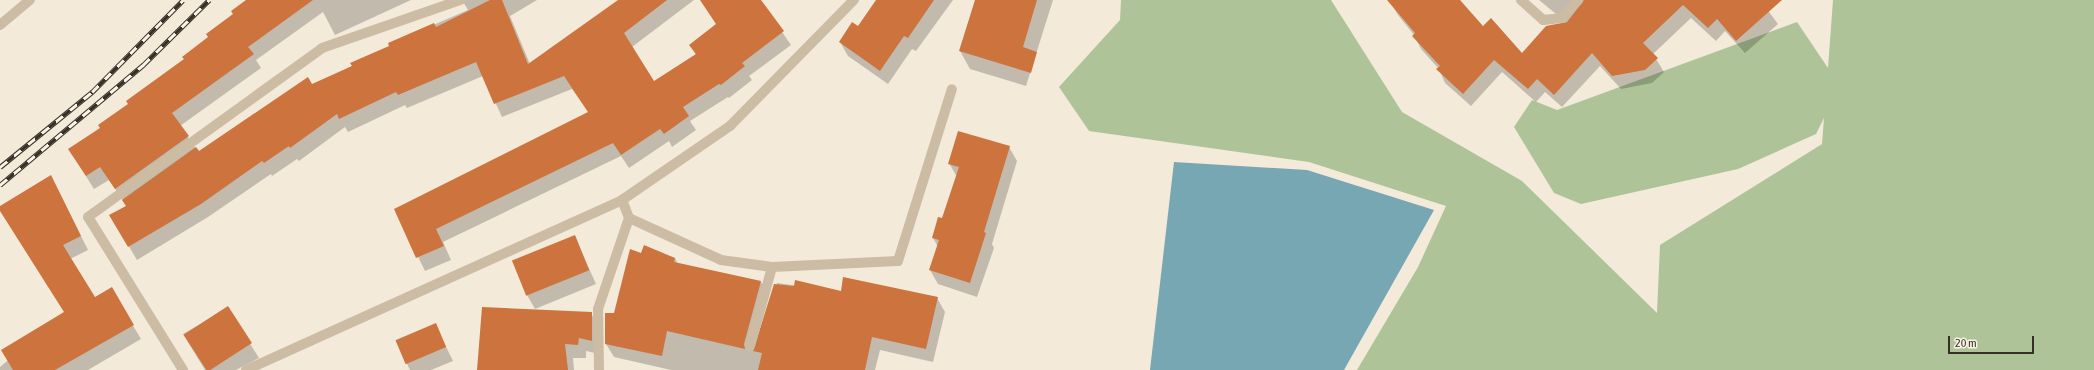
<!DOCTYPE html>
<html>
<head>
<meta charset="utf-8">
<style>
	body { margin:0 }
	#map { position:relative; width:2094px; height:370px; overflow:hidden; background:#f3ead9; font-family:"Asap Condensed",sans-serif }
	div>[style] { position:absolute }
	.green>* { inset:0; background:#afc398 }
	.water>* { inset:0; background:#76a7b2 }
	.shadow>* { inset:0; background:#0003 }
	.building>* { inset:0; background:#cd733d; transform-origin:0 0 }
	.street>* { height:10px; margin:-5px; padding:0 5px; transform-origin:5px; border-radius:5px; background:#ccbca4 }
	.rail>* { height:4.5px; margin-top:-2.25px; transform-origin:0; background:repeating-linear-gradient(90deg,#faf4e6 0 9px,#372e26 0 18px); box-sizing:border-box; border-block:1px solid #372e26 }
	span { translate:-50% -50%; white-space:nowrap; text-align:center; line-height:1.15; -webkit-text-stroke:3px #faf4e6; paint-order:stroke }
	.scale { position:absolute; left:1948px; top:336px; width:86px; height:18px; box-sizing:border-box; border:2px solid #372e26; border-top:0; padding-left:5px; font-size:12px; line-height:14px; white-space:nowrap; color:#372e26; -webkit-text-stroke:3px #faf4e6; paint-order:stroke }
</style>
</head>
<body>
<div id="map">
	<div class="green">
		<i style="clip-path:polygon(1121px 0,1331px 0,1402px 112px,1522px 181px,1657px 313px,1660px 245px,1822px 144px,1824px 118px,1816px 134px,1738px 169px,1581px 204px,1554px 193px,1514px 127px,1532px 100px,1557px 110px,1797px 22px,1828px 68px,1833px 0,2094px 0,2094px 370px,1357px 370px,1418px 267px,1446px 206px,1309px 162px,1089px 131px,1059px 87px,1120px 20px)"></i>
	</div>
	<div class="water">
		<i style="clip-path:polygon(1174px 162px,1307px 170px,1434px 210px,1344px 370px,1150px 370px)"></i>
	</div>
	<div class="shadow">
		<i style="clip-path:polygon(248px 0,411px 0,335px 35px,323px 12px,256px 60px,261px 68px,180px 126px,199px 153px,312px 86px,391px 47px,389px 44px,468px 10px,462px 0,537px 0,510px 16px,530px 64px,620px 0,694px 0,632px 47px,654px 83px,696px 55px,690px 45px,726px 17px,730px 0,760px 0,791px 45px,749px 76px,752px 80px,729px 98px,728px 97px,690px 121px,696px 130px,672px 147px,669px 141px,629px 168px,621px 156px,443px 242px,451px 260px,425px 271px,395px 210px,589px 113px,572px 89px,502px 117px,483px 76px,407px 108px,405px 105px,348px 132px,345px 127px,299px 161px,297px 159px,272px 176px,271px 174px,208px 217px,137px 260px,111px 216px,127px 206px,124px 202px,109px 180px,94px 189px,69px 149px,101px 129px,185px 59px)"></i>
		<i style="clip-path:polygon(877px 0,953px 0,916px 51px,912px 49px,888px 84px,848px 56px,840px 42px,858px 28px)"></i>
		<i style="clip-path:polygon(976px 0,1053px 0,1026px 86px,970px 69px,960px 51px)"></i>
		<i style="clip-path:polygon(1393px 0,1458px 0,1483px 28px,1522px 54px,1567px 23px,1539px 0,1760px 0,1778px 24px,1745px 53px,1725px 31px,1716px 41px,1691px 18px,1653px 54px,1664px 72px,1652px 83px,1621px 89px,1600px 66px,1562px 107px,1545px 92px,1536px 102px,1502px 72px,1471px 106px,1445px 83px,1439px 69px,1421px 49px,1414px 35px,1398px 15px,1390px 2px)"></i>
		<i style="clip-path:polygon(1009px 147px,1017px 161px,992px 244px,994px 248px,977px 297px,938px 284px,930px 270px,938px 247px,933px 238px,942px 220px,957px 177px,949px 163px)"></i>
		<i style="clip-path:polygon(58px 190px,88px 250px,70px 259px,94px 299px,111px 289px,141px 339px,88px 370px,0 370px,0 367px,65px 312px,0 207px)"></i>
		<i style="clip-path:polygon(575px 237px,596px 284px,535px 309px,527px 295px)"></i>
		<i style="clip-path:polygon(641px 254px,675px 258px,678px 264px,761px 282px,769px 296px,753px 351px,757px 348px,777px 283px,842px 292px,937px 298px,945px 312px,933px 362px,880px 350px,875px 370px,671px 370px,614px 357px,606px 344px,615px 314px)"></i>
		<i style="clip-path:polygon(228px 308px,259px 358px,236px 370px,205px 370px,183px 334px)"></i>
		<i style="clip-path:polygon(591px 313px,599px 327px,599px 354px,586px 351px,586px 358px,573px 358px,574px 370px,490px 370px)"></i>
		<i style="clip-path:polygon(435px 324px,453px 361px,431px 370px,410px 370px,396px 341px)"></i>
	</div>
	<div class="building">
		<i style="clip-path:polygon(246px 0,313px 0,248px 47px,254px 54px,172px 113px,189px 136px,115px 189px,100px 167px,86px 176px,68px 149px,100px 128px,98px 125px,128px 104px,126px 101px,184px 59px,182px 57px,208px 37px,206px 34px,233px 14px,231px 11px)"></i>
		<i style="clip-path:polygon(490px 0,502px 0,528px 64px,618px 0,667px 0,624px 33px,654px 81px,696px 54px,689px 45px,716px 24px,700px 0,761px 0,784px 31px,742px 63px,745px 66px,721px 85px,719px 84px,683px 107px,689px 116px,664px 134px,660px 129px,621px 155px,613px 143px,436px 229px,444px 246px,416px 258px,394px 209px,588px 112px,564px 76px,494px 104px,476px 62px,398px 95px,396px 92px,339px 119px,337px 114px,290px 148px,289px 146px,264px 163px,262px 161px,201px 204px,128px 247px,109px 215px,126px 206px,122px 200px,196px 147px,199px 151px,308px 77px,312px 84px,352px 66px,350px 63px,389px 46px,388px 43px,434px 23px,436px 27px)"></i>
		<i style="clip-path:polygon(876px 0,934px 0,908px 38px,904px 36px,880px 71px,839px 42px,852px 22px,858px 26px)"></i>
		<i style="clip-path:polygon(975px 0,1037px 0,1023px 47px,1037px 52px,1031px 73px,959px 51px)"></i>
		<i style="clip-path:polygon(1387px 0,1460px 0,1483px 26px,1491px 18px,1522px 53px,1546px 26px,1567px 22px,1584px 0,1782px 0,1736px 41px,1717px 19px,1708px 28px,1683px 5px,1643px 43px,1658px 58px,1645px 70px,1612px 76px,1592px 53px,1554px 95px,1537px 79px,1528px 89px,1494px 60px,1463px 94px,1436px 69px,1440px 66px,1412px 36px,1415px 33px)"></i>
		<i style="clip-path:polygon(958px 131px,1010px 146px,984px 232px,986px 233px,970px 283px,929px 270px,939px 240px,932px 238px,938px 217px,942px 218px,959px 167px,948px 164px)"></i>
		<i style="clip-path:polygon(51px 175px,81px 236px,63px 245px,95px 297px,112px 287px,134px 325px,55px 370px,13px 370px,1px 350px,64px 312px,0 211px,0 206px)"></i>
		<i style="left:575px;top:235px;width:38px;height:68px;rotate:68deg"></i>
		<i style="clip-path:polygon(644px 245px,675px 258px,674px 262px,761px 281px,744px 344px,745px 349px,667px 331px,662px 356px,605px 344px,605px 313px,614px 313px,630px 249px,641px 253px)"></i>
		<i style="clip-path:polygon(843px 277px,938px 297px,926px 349px,872px 337px,865px 370px,758px 370px,762px 353px,753px 351px,774px 284px,794px 286px,795px 280px,841px 291px)"></i>
		<i style="left:228px;top:306px;width:44px;height:53px;rotate:57deg"></i>
		<i style="clip-path:polygon(482px 307px,592px 312px,592px 341px,579px 338px,578px 345px,565px 344px,568px 370px,477px 370px)"></i>
		<i style="left:436px;top:323px;width:26px;height:44px;rotate:67deg"></i>
	</div>
	<div class="street">
		<i style="left:1521px;top:0;width:30px;rotate:42deg"></i>
		<i style="left:1543px;top:20px;width:19px;rotate:-6deg"></i>
		<i style="left:1562px;top:18px;width:24px;rotate:-48deg"></i>
		<i style="left:0;top:25px;width:39px;rotate:-40deg"></i>
		<i style="left:629px;top:218px;width:101px;rotate:24.5deg"></i>
		<i style="left:721px;top:260px;width:51px;rotate:7.8deg"></i>
		<i style="left:772px;top:267px;width:126px;rotate:-2.7deg"></i>
		<i style="left:898px;top:261px;width:180px;rotate:-72.6deg"></i>
		<i style="left:750px;top:346px;width:82px;rotate:-74.4deg"></i>
		<i style="left:183px;top:370px;width:180px;rotate:-121.8deg"></i>
		<i style="left:88px;top:217px;width:289px;rotate:-35.8deg"></i>
		<i style="left:322px;top:48px;width:147px;rotate:-19.1deg"></i>
		<i style="left:246px;top:370px;width:413px;rotate:-24.3deg"></i>
		<i style="left:622px;top:200px;width:131px;rotate:-34.4deg"></i>
		<i style="left:730px;top:126px;width:177px;rotate:-45.5deg"></i>
		<i style="left:599px;top:370px;width:61px;rotate:-90.9deg"></i>
		<i style="left:598px;top:309px;width:96px;rotate:-71.2deg"></i>
		<i style="left:629px;top:218px;width:19px;rotate:-111deg"></i>
	</div>
	<div class="rail">
		<i style="left:0;top:167px;width:119px;rotate:-39.2deg"></i>
		<i style="left:92px;top:92px;width:129px;rotate:-45.3deg"></i>
		<i style="left:0;top:185px;width:187px;rotate:-40deg"></i>
		<i style="left:143px;top:65px;width:93px;rotate:-44.6deg"></i>
	</div>
	<div class="scale">20 m</div>
</div>
</body>
</html>
